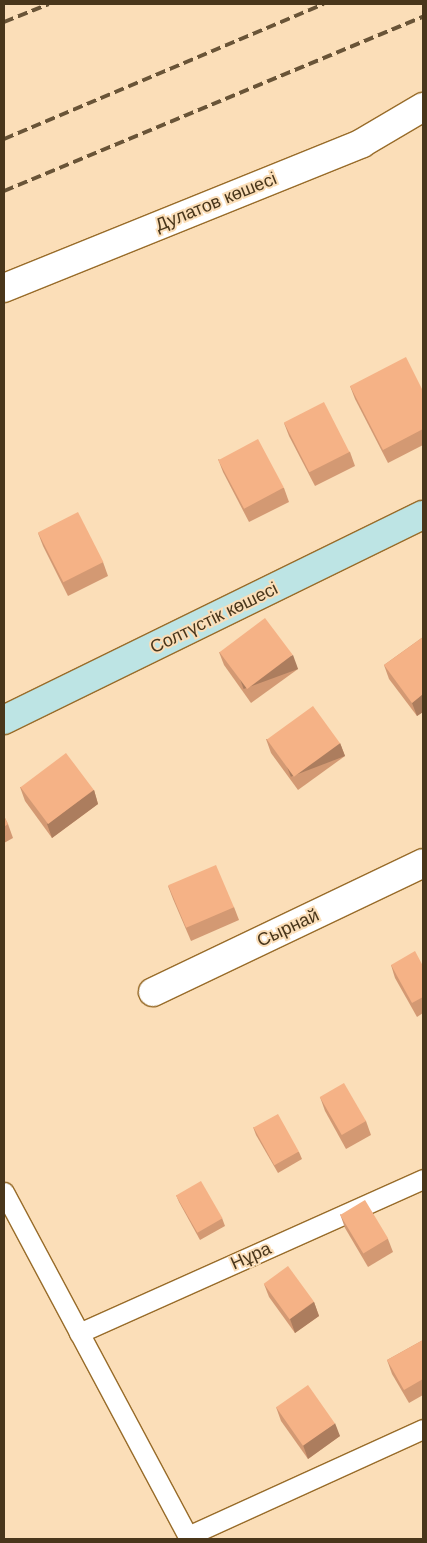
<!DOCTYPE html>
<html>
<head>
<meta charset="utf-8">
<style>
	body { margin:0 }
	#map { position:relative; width:427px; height:1543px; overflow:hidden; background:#fbdeb8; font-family:"DM Sans",sans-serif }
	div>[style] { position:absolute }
	.roads { filter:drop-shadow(1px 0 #986c2a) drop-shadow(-1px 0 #986c2a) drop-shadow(0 1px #986c2a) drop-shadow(0 -1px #986c2a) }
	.lane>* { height:19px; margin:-9.5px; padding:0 9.5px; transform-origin:9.5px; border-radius:9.5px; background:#fff }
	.street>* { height:28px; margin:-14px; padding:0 14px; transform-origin:14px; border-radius:14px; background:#fff }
	.secondary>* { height:28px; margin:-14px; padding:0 14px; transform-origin:14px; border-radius:14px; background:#bde4e4 }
	.rail>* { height:4px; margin-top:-2px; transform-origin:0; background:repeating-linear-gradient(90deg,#695437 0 10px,transparent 0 15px) }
	.wall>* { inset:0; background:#d39973 }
	.shaded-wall>* { inset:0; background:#ac7d5e; transform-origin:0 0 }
	.building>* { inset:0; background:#f5b286; transform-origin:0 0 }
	span { translate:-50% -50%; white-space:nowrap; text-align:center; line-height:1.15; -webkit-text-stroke:4px #fbdeb8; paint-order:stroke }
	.street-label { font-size:18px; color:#49361b }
	.frame { position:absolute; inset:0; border:5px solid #49361b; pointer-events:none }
</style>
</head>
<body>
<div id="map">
	<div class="roads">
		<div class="lane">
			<i style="left:4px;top:1192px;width:393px;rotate:61.9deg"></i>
			<i style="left:79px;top:1333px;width:377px;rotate:-24.1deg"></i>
			<i style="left:188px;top:1536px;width:258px;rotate:-24.5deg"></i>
		</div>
		<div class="street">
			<i style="left:4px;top:288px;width:386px;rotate:-22deg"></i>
			<i style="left:362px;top:143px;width:71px;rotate:-30.5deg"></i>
			<i style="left:153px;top:992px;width:299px;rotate:-25.5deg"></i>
		</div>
		<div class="secondary">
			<i style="left:4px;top:720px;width:466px;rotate:-26.1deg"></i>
		</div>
	</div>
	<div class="rail">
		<i style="left:4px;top:22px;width:48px;rotate:-21.8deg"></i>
		<i style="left:4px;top:139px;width:347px;rotate:-22.9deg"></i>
		<i style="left:4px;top:191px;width:454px;rotate:-22.6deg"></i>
	</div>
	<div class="wall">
		<i style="clip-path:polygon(350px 386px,423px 391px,423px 445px,388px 463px,355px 399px)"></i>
		<i style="clip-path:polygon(284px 423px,350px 452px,355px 466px,315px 486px,289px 436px)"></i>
		<i style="clip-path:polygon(218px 459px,284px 488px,289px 502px,249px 522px,223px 472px)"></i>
		<i style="clip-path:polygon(38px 533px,103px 562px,108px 576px,68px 596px,43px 546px)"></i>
		<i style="clip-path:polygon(423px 637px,423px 712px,417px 716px,389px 679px,384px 665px)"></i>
		<i style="clip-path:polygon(219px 652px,298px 669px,251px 703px,224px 665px)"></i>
		<i style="clip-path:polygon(266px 739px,340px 743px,345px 756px,298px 790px,271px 753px)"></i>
		<i style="clip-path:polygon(20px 787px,94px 790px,98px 804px,52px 838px,25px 801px)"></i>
		<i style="clip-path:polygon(4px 816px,8px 824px,13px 838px,4px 843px)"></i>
		<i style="clip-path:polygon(168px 886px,234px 907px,239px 920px,191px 941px,173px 899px)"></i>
		<i style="clip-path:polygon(391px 965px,423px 966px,423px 1013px,417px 1017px,395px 978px)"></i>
		<i style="clip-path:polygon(320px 1097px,366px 1121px,371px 1135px,346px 1149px,325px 1111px)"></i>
		<i style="clip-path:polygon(253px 1127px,299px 1152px,302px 1159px,278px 1173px,256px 1135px)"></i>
		<i style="clip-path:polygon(176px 1195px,222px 1218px,225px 1226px,200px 1240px,179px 1202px)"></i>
		<i style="clip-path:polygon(340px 1214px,388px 1239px,393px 1252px,368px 1267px,345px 1228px)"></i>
		<i style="clip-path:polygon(264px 1284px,314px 1302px,319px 1316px,295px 1333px,269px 1297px)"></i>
		<i style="clip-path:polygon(423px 1340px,423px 1395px,409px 1403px,392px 1374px,387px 1360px)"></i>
		<i style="clip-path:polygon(276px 1407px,340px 1436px,308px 1459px,281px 1421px)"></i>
	</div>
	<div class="shaded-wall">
		<i style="left:293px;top:655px;width:15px;height:58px;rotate:70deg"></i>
		<i style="clip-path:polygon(423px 694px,423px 712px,417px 716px,412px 703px)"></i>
		<i style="left:340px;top:743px;width:14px;height:58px;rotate:69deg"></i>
		<i style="clip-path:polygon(94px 790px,98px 804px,52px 838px,47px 824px)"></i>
		<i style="clip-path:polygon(314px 1302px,319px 1316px,295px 1333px,290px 1319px)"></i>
		<i style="clip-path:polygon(335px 1423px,340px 1436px,308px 1459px,303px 1445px)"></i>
	</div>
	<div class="building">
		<i style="clip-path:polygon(406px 357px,423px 391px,423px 429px,383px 450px,350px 386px)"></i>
		<i style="left:324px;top:402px;width:56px;height:45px;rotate:63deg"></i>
		<i style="left:258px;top:439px;width:55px;height:45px;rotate:62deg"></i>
		<i style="left:78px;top:512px;width:56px;height:45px;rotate:63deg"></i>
		<i style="left:265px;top:618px;width:46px;height:57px;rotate:53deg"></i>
		<i style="clip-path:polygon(423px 637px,423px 694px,412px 703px,384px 665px)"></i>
		<i style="left:313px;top:706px;width:46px;height:57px;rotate:54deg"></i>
		<i style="left:66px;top:753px;width:46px;height:57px;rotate:53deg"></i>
		<i style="clip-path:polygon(4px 816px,8px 824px,4px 827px)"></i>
		<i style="left:216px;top:865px;width:46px;height:52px;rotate:67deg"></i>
		<i style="clip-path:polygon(415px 951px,423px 966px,423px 997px,412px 1003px,391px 965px)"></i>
		<i style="left:344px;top:1083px;width:44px;height:28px;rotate:60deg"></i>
		<i style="left:278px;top:1114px;width:43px;height:28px;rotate:61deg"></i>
		<i style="left:201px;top:1181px;width:43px;height:29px;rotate:60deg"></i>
		<i style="left:365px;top:1200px;width:45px;height:29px;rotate:59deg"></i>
		<i style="left:288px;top:1266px;width:44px;height:30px;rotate:54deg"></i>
		<i style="clip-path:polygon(423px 1340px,423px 1379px,404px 1390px,387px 1360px)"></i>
		<i style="left:308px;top:1385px;width:47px;height:39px;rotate:55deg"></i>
	</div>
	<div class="street-label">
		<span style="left:216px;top:202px;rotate:-22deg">Дулатов көшесі</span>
		<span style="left:214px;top:618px;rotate:-26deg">Солтүстік көшесі</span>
		<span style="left:288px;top:928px;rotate:-25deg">Сырнай</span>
		<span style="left:251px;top:1256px;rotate:-24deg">Нұра</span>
	</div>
	<div class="frame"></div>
</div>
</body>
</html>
